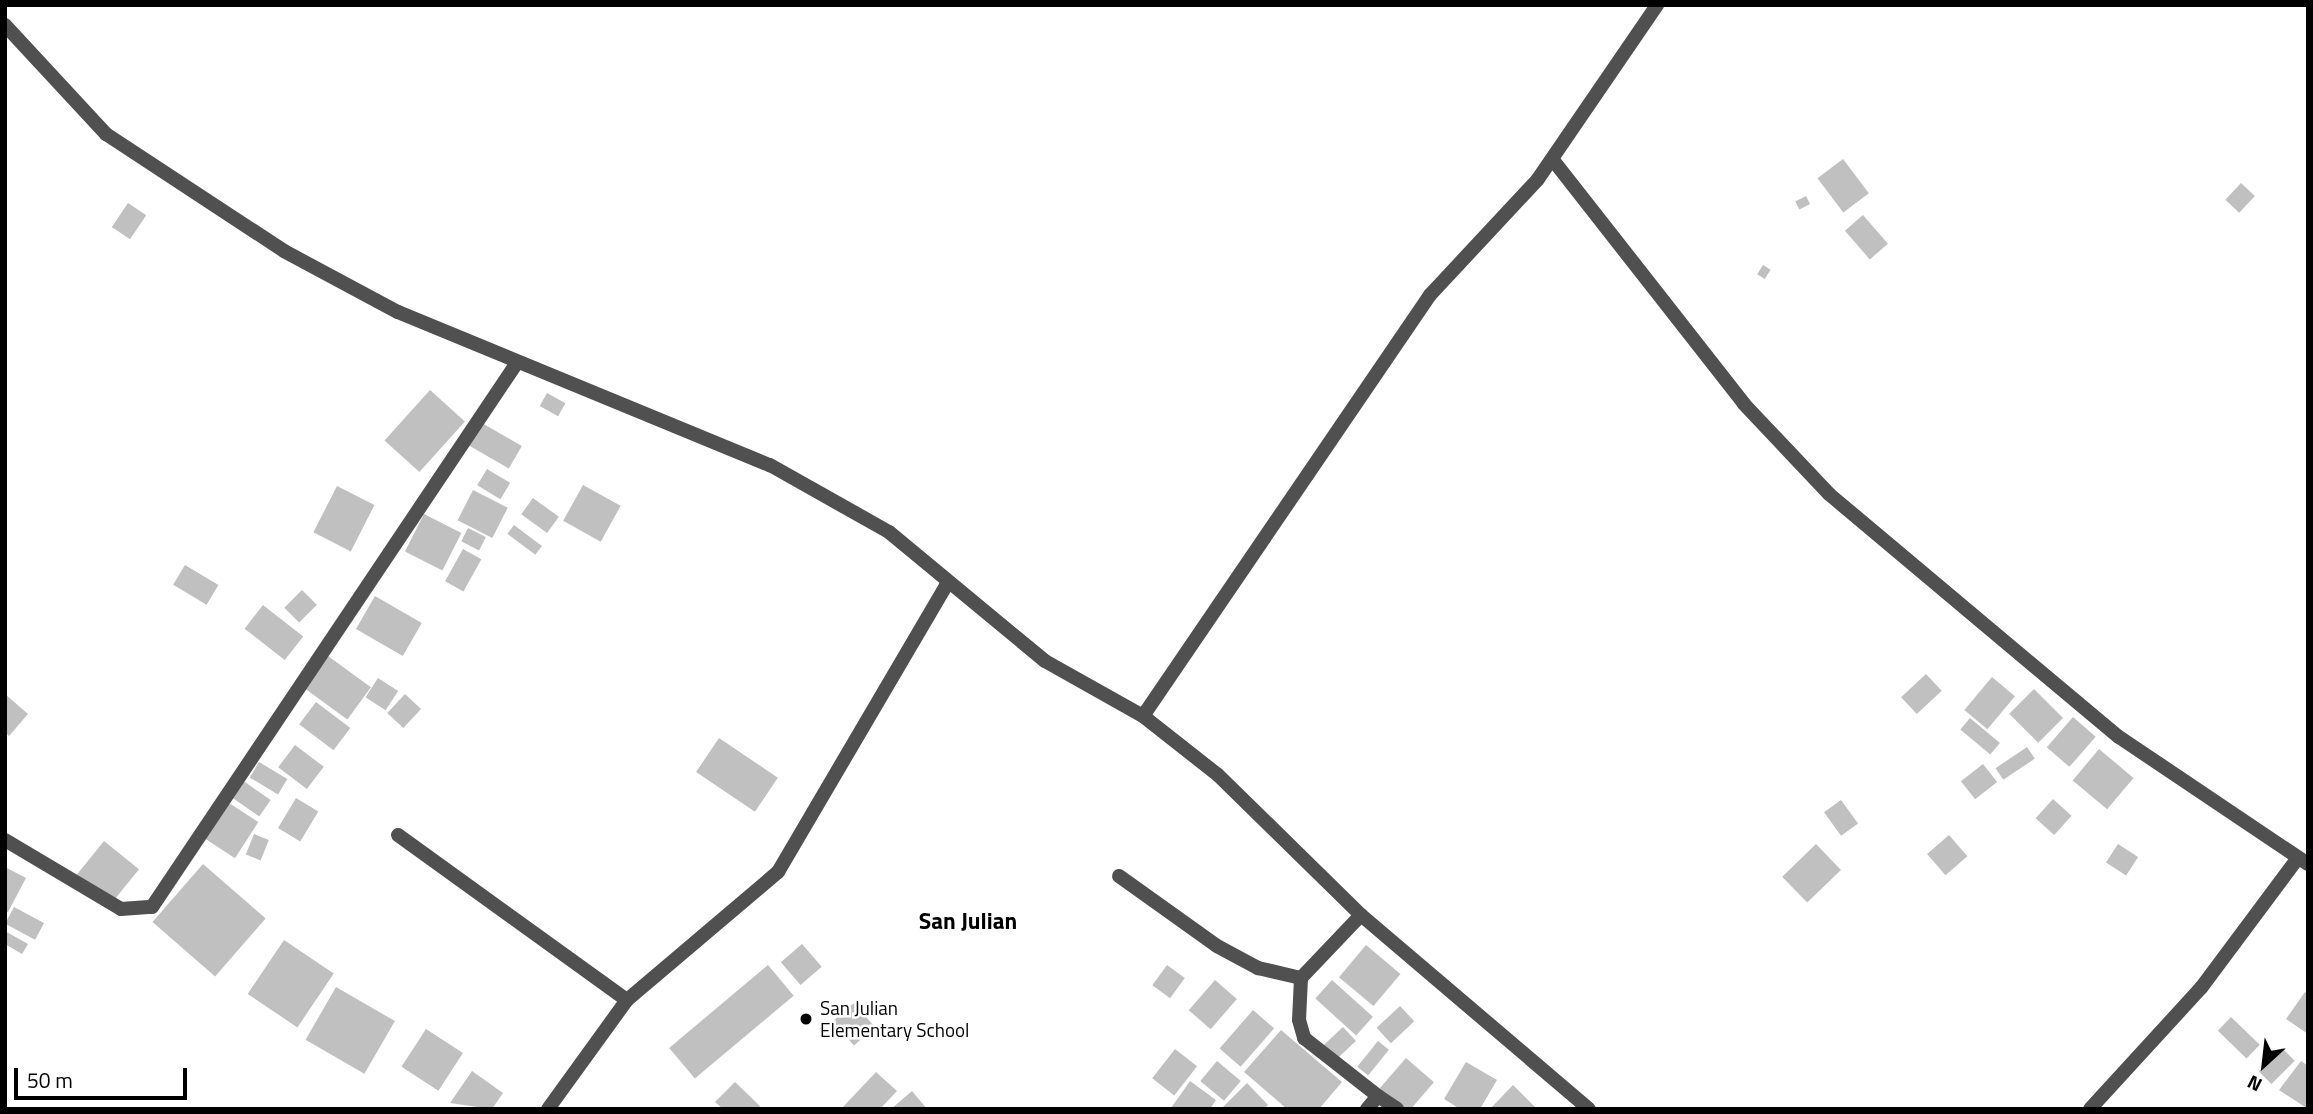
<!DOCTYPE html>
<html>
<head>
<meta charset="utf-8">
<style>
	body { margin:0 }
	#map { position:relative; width:2313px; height:1114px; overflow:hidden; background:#fff; font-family:"Titillium Web",sans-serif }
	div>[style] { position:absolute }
	.building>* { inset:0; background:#c0c0c0; transform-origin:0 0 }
	.street>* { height:14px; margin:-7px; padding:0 7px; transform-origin:7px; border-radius:7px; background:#505050 }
	.dots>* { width:19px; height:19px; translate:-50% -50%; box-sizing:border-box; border:4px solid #fff; border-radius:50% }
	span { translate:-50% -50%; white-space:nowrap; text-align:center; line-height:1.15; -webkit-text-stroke:5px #fff; paint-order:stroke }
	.poi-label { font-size:19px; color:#000 }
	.left { translate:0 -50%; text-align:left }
	.quarter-label { font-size:23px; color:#000; font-weight:700 }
	.frame { position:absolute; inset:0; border:7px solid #000; pointer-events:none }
	.north { position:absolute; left:2229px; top:1030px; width:70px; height:70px; -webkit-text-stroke:5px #fff; paint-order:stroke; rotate:207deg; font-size:19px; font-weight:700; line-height:28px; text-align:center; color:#000 }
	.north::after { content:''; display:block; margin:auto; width:24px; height:32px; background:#000; clip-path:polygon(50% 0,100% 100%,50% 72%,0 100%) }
	.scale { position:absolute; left:14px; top:1068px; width:173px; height:32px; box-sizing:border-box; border:4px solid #000; border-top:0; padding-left:9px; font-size:21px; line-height:24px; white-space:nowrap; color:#000; -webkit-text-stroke:5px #fff; paint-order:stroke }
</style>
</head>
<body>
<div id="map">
	<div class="building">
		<i style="left:1843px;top:159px;width:43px;height:32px;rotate:53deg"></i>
		<i style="left:2241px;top:183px;width:19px;height:23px;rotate:43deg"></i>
		<i style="left:1806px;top:196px;width:9px;height:12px;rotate:63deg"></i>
		<i style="left:128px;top:203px;width:22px;height:29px;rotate:34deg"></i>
		<i style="left:1863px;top:215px;width:38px;height:24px;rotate:49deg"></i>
		<i style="left:1763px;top:265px;width:9px;height:11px;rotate:32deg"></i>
		<i style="left:430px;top:390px;width:47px;height:68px;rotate:42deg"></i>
		<i style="left:547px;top:393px;width:21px;height:15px;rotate:29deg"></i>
		<i style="left:482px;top:423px;width:46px;height:26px;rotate:30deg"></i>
		<i style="left:487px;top:469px;width:27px;height:19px;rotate:31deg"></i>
		<i style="left:583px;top:485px;width:43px;height:41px;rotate:29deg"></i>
		<i style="left:337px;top:486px;width:42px;height:52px;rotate:27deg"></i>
		<i style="left:473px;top:490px;width:39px;height:34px;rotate:27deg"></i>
		<i style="left:533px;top:498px;width:32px;height:20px;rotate:36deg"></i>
		<i style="left:424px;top:514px;width:42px;height:42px;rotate:27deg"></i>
		<i style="left:514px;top:525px;width:35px;height:11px;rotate:37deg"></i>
		<i style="left:468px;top:528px;width:20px;height:15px;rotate:27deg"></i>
		<i style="left:463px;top:549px;width:21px;height:37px;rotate:29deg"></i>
		<i style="left:185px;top:565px;width:39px;height:23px;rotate:31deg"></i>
		<i style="left:302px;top:590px;width:21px;height:25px;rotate:45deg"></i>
		<i style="left:375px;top:596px;width:54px;height:38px;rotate:30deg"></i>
		<i style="left:263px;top:605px;width:51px;height:30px;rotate:38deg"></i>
		<i style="left:328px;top:656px;width:53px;height:40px;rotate:36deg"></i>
		<i style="left:1926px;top:674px;width:23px;height:34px;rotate:47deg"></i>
		<i style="left:1992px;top:677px;width:30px;height:43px;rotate:40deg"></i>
		<i style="left:378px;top:678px;width:24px;height:23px;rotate:33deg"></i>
		<i style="left:2034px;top:689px;width:41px;height:35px;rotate:45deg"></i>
		<i style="clip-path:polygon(5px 694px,28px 714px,9px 736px,5px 732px)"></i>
		<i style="left:405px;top:694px;width:22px;height:26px;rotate:43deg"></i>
		<i style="left:316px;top:702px;width:43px;height:28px;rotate:37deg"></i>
		<i style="left:2073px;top:717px;width:30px;height:40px;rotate:41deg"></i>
		<i style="left:1970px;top:718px;width:39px;height:15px;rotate:40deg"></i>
		<i style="left:719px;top:738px;width:71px;height:41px;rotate:34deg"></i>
		<i style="left:295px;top:745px;width:36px;height:28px;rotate:37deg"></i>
		<i style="left:2027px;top:747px;width:14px;height:38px;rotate:56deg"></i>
		<i style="left:2099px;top:749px;width:45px;height:41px;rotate:40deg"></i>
		<i style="left:259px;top:762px;width:33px;height:18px;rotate:31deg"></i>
		<i style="left:1983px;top:764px;width:23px;height:28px;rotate:52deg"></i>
		<i style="left:242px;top:780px;width:35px;height:20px;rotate:35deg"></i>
		<i style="left:296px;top:798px;width:26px;height:35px;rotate:31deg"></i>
		<i style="left:2053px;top:799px;width:25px;height:26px;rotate:42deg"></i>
		<i style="left:1841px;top:800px;width:29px;height:21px;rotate:54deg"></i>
		<i style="left:229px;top:803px;width:35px;height:43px;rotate:33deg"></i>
		<i style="left:254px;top:834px;width:16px;height:22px;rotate:22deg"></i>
		<i style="left:1949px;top:835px;width:28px;height:29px;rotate:49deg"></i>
		<i style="left:104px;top:841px;width:45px;height:43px;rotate:39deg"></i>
		<i style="left:1816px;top:844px;width:36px;height:47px;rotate:46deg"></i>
		<i style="left:2118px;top:844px;width:24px;height:22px;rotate:33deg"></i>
		<i style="left:203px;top:864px;width:83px;height:77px;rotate:41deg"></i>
		<i style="clip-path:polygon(5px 867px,26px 878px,8px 912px,5px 911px)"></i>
		<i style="left:14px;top:907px;width:34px;height:19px;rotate:28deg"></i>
		<i style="clip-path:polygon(5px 931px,28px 944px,22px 954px,5px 944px)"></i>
		<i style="left:284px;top:940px;width:60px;height:65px;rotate:34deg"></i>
		<i style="left:802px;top:944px;width:30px;height:28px;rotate:49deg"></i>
		<i style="left:1366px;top:945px;width:45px;height:42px;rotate:40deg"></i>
		<i style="left:768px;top:965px;width:40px;height:129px;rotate:50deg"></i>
		<i style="left:1167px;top:965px;width:22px;height:25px;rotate:36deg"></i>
		<i style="left:1215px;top:980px;width:29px;height:40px;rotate:41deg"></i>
		<i style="left:1332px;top:980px;width:55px;height:25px;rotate:42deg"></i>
		<i style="left:336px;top:987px;width:68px;height:61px;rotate:30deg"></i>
		<i style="clip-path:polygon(2305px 992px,2308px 994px,2308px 1034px,2286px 1019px)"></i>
		<i style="left:854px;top:1003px;width:32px;height:28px;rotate:49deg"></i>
		<i style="left:1400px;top:1006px;width:21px;height:32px;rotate:47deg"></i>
		<i style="left:1253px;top:1010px;width:28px;height:51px;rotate:41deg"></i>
		<i style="left:2231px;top:1017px;width:40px;height:19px;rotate:44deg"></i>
		<i style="left:1343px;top:1027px;width:19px;height:26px;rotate:47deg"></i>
		<i style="left:426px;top:1029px;width:44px;height:45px;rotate:33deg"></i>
		<i style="clip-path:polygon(1281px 1030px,1342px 1082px,1319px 1109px,1287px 1109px,1244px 1072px)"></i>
		<i style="left:1378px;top:1041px;width:14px;height:33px;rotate:39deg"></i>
		<i style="left:2282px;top:1048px;width:18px;height:33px;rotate:45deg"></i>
		<i style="left:1175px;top:1049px;width:28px;height:37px;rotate:38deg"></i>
		<i style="left:1406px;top:1058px;width:37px;height:40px;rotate:41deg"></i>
		<i style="left:1217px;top:1061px;width:31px;height:26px;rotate:40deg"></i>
		<i style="clip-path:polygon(2301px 1061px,2308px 1066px,2308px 1109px,2279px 1090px)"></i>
		<i style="clip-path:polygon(1466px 1062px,1497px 1080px,1480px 1109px,1460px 1109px,1444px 1099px)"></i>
		<i style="clip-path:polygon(472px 1071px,503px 1093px,492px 1109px,450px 1103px)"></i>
		<i style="clip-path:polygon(876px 1072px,897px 1091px,880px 1109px,841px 1109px)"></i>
		<i style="clip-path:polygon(1190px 1081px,1216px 1100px,1210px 1109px,1171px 1108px)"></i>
		<i style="clip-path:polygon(735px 1082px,760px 1106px,757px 1109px,723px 1109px,715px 1102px)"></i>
		<i style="clip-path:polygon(1247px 1083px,1268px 1105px,1264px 1109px,1221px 1109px)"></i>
		<i style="clip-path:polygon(1513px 1085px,1537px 1109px,1490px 1109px)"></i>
		<i style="clip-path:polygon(912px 1091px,927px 1109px,891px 1109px)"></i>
	</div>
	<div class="street">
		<i style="left:5px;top:25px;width:149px;rotate:47.2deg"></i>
		<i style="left:106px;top:134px;width:213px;rotate:33.3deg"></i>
		<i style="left:284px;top:251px;width:129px;rotate:28.2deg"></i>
		<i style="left:398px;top:312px;width:402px;rotate:22.4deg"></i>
		<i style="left:770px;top:465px;width:137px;rotate:29.4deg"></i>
		<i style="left:889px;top:532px;width:202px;rotate:39.6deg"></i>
		<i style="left:1045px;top:661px;width:112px;rotate:29.3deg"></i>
		<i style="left:1143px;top:716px;width:95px;rotate:38.2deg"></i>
		<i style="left:1218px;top:775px;width:200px;rotate:44.4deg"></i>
		<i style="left:1361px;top:915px;width:299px;rotate:40.4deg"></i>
		<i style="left:1553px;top:160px;width:310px;rotate:51.9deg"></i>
		<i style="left:1744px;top:404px;width:124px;rotate:46.6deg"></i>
		<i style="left:1829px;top:494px;width:378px;rotate:40deg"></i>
		<i style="left:2119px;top:737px;width:228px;rotate:33.9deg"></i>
		<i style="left:1143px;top:716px;width:510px;rotate:-55.72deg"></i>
		<i style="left:1430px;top:295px;width:158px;rotate:-47deg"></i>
		<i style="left:1538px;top:179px;width:211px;rotate:-55.6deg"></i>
		<i style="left:398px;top:835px;width:282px;rotate:35.8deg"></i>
		<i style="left:5px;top:840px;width:135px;rotate:30.7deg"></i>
		<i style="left:121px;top:909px;width:31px;rotate:-4deg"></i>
		<i style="left:152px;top:907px;width:654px;rotate:-56.16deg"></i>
		<i style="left:1119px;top:876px;width:120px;rotate:35.5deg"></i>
		<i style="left:1217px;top:946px;width:47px;rotate:28.2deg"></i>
		<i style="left:1258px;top:968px;width:44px;rotate:13.1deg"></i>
		<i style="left:1361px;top:915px;width:87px;rotate:133.6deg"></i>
		<i style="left:1301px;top:978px;width:42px;rotate:92.7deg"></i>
		<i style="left:1299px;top:1020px;width:19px;rotate:74deg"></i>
		<i style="left:1304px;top:1038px;width:94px;rotate:38.1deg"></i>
		<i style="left:548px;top:1109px;width:135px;rotate:-54.1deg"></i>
		<i style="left:627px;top:1000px;width:198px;rotate:-40.3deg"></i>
		<i style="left:778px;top:872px;width:334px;rotate:-59.6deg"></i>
		<i style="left:1367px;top:1109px;width:17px;rotate:-50deg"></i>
		<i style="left:1378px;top:1096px;width:23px;rotate:34deg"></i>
		<i style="left:2090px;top:1109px;width:164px;rotate:-47.5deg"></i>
		<i style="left:2201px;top:988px;width:162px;rotate:-53.3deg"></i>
	</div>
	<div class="dots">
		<i style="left:806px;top:1019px;background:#000"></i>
	</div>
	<div class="poi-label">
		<span class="left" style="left:820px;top:1019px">San Julian<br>Elementary School</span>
	</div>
	<div class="quarter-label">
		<span style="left:968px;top:921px">San Julian</span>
	</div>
	<div class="frame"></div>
	<div class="north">N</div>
	<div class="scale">50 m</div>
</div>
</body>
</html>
